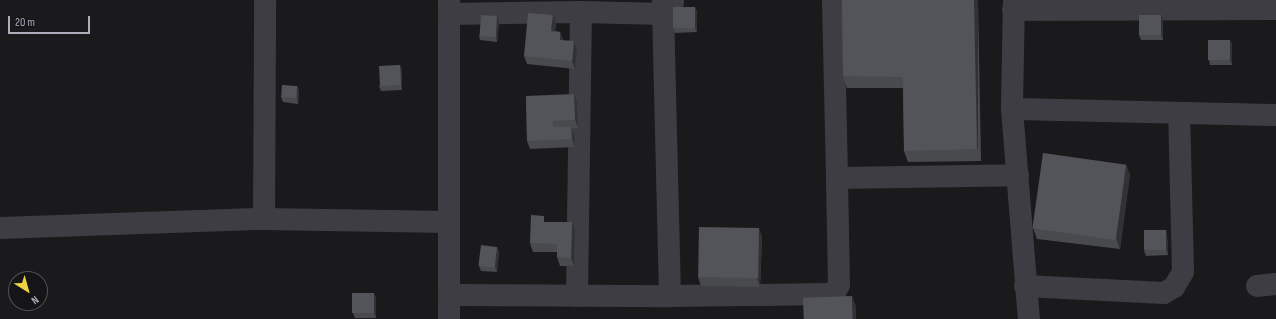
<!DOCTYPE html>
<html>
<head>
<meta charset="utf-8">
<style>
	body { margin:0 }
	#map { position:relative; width:1276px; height:319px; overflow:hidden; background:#1a1a1c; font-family:"Sofia Sans Condensed",sans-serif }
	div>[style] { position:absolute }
	.street>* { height:22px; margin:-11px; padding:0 11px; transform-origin:11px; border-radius:11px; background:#3d3d43 }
	.wall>* { inset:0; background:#494a4e }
	.shaded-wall>* { inset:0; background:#313235; transform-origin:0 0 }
	.building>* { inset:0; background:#53545a; transform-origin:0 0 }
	span { translate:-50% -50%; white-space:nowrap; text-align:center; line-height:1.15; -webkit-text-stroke:3px #151517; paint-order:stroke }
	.north { position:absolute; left:8px; top:271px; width:40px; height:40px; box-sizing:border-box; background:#151517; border:1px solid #525259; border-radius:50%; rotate:143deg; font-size:11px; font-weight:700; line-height:16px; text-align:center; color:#adaebb }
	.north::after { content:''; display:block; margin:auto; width:14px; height:18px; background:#ebd242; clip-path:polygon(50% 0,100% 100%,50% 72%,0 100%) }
	.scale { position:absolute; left:8px; top:16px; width:82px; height:18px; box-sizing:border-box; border:2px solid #adaebb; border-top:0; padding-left:5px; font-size:12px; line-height:14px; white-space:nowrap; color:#adaebb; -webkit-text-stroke:3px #151517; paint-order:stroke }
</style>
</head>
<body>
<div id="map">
	<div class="street">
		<i style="left:449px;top:0;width:319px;rotate:90deg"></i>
		<i style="left:833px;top:0;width:178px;rotate:88.7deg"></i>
		<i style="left:1014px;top:0;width:109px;rotate:91.1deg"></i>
		<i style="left:1012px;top:109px;width:211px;rotate:85.4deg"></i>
		<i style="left:1013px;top:10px;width:263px;rotate:-0.2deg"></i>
		<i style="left:449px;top:14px;width:132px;rotate:-0.9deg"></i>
		<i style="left:581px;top:12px;width:83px;rotate:1.4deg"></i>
		<i style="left:664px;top:14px;width:15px;rotate:-53deg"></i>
		<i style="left:1012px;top:109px;width:264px;rotate:1.3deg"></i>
		<i style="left:264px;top:219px;width:219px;rotate:-89.7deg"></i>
		<i style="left:0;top:228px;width:264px;rotate:-2deg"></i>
		<i style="left:264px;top:219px;width:185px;rotate:0.9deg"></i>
		<i style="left:1025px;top:286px;width:139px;rotate:2.9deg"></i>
		<i style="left:1164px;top:293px;width:12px;rotate:-31deg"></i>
		<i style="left:1174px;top:287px;width:17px;rotate:-59deg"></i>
		<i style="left:1183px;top:272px;width:159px;rotate:-91.4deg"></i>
		<i style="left:1257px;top:286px;width:19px;rotate:-6deg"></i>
		<i style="left:449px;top:295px;width:221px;rotate:0.3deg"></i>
		<i style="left:670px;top:296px;width:296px;rotate:-91.4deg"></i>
		<i style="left:577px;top:296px;width:284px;rotate:-89.2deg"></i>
		<i style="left:670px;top:296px;width:157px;rotate:-0.7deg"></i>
		<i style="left:827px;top:294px;width:8px;rotate:-14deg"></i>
		<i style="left:835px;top:292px;width:8px;rotate:-60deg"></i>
		<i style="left:839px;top:285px;width:107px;rotate:-91.1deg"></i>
		<i style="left:837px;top:178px;width:181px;rotate:-0.9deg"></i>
	</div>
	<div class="wall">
		<i style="clip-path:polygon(842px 0,978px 0,981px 161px,908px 162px,904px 151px,903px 88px,847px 88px,843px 76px)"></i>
		<i style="clip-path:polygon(695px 7px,697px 12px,697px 32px,675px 33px,673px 28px)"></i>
		<i style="clip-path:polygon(1163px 20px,1163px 40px,1141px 40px,1139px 35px)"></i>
		<i style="clip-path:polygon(499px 21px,497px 42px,480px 40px,479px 36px)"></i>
		<i style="clip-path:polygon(556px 23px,555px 31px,560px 32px,563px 40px,577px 50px,575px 69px,527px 64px,524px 56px)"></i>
		<i style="clip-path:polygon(1230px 40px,1232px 45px,1232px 65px,1210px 65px,1209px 60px)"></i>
		<i style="clip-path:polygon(400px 65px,402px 70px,402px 90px,381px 91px,379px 86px)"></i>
		<i style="clip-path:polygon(297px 86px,299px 91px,298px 104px,283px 102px,281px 97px)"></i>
		<i style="clip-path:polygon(526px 96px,577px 103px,578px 128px,572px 128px,574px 135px,575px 147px,530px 149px,527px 141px)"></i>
		<i style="clip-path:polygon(1130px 174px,1120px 249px,1037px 239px,1033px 228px)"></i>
		<i style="clip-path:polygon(546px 222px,572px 222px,575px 231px,574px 266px,560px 266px,557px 257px,557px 252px,533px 252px,530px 243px)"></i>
		<i style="clip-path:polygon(1166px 230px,1167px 235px,1168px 255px,1146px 256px,1144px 251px)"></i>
		<i style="clip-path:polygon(762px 236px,760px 287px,701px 286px,698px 277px)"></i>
		<i style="clip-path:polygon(497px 247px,499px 252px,497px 272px,481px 271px,479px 266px)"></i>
		<i style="clip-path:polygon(376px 297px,376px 318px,355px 318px,353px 313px)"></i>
	</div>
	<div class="shaded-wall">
		<i style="left:974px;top:0;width:4px;height:149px"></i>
		<i style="clip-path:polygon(695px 7px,697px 12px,697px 32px,695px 28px)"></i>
		<i style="clip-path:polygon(553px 15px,556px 23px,554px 39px,551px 31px)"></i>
		<i style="clip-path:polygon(1161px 15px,1163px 20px,1163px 40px,1161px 35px)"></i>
		<i style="clip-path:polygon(497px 16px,499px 21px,497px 42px,496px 37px)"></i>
		<i style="clip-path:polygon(560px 32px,563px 40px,560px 40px)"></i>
		<i style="clip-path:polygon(1230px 40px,1232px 45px,1232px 65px,1230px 60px)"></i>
		<i style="clip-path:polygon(574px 41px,577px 50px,575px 69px,572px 61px)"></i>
		<i style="clip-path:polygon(400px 65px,402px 70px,402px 90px,401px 85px)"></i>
		<i style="clip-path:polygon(297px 86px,299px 91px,298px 104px,297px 99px)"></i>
		<i style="clip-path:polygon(574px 94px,577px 103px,578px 128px,575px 120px)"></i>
		<i style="clip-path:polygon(571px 127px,574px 135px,575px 147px,572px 139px)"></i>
		<i style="clip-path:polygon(1126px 164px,1130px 174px,1120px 249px,1116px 238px)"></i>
		<i style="clip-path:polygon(572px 222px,575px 231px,574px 266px,571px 258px)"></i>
		<i style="clip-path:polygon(759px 228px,762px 236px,760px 287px,757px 278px)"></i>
		<i style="clip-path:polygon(1166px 230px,1167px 235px,1168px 255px,1166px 250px)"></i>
		<i style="clip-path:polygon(497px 247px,499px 252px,497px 272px,495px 267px)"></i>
		<i style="clip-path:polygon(374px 293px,376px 297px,376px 318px,374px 313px)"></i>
		<i style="clip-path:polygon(852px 296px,856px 306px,856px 319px,853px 319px)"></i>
	</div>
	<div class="building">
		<i style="clip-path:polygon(842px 0,974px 0,977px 149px,904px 151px,903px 77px,843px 76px)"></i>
		<i style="left:695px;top:7px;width:21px;height:22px;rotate:90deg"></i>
		<i style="clip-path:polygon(528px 13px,553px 15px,551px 31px,560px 32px,560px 40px,574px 41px,572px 61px,524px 56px)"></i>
		<i style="left:481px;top:15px;width:16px;height:21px;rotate:4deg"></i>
		<i style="left:1139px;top:15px;width:22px;height:20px"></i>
		<i style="left:1208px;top:40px;width:22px;height:20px"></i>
		<i style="left:400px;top:65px;width:20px;height:21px;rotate:87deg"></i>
		<i style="left:282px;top:85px;width:15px;height:12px;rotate:4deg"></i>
		<i style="clip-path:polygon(574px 94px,575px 120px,552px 121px,554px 127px,571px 127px,572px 139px,527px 141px,526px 96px)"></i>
		<i style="left:1043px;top:153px;width:84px;height:76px;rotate:8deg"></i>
		<i style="clip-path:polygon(531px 215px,544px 216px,544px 222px,572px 222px,571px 258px,557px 257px,557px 244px,530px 243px)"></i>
		<i style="left:699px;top:227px;width:60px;height:50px;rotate:1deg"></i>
		<i style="left:1166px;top:230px;width:20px;height:22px;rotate:90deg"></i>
		<i style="left:481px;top:245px;width:16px;height:21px;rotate:7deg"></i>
		<i style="left:352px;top:293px;width:22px;height:20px"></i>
		<i style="left:852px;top:296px;width:23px;height:49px;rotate:88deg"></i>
	</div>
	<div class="north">N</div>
	<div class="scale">20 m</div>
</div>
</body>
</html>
